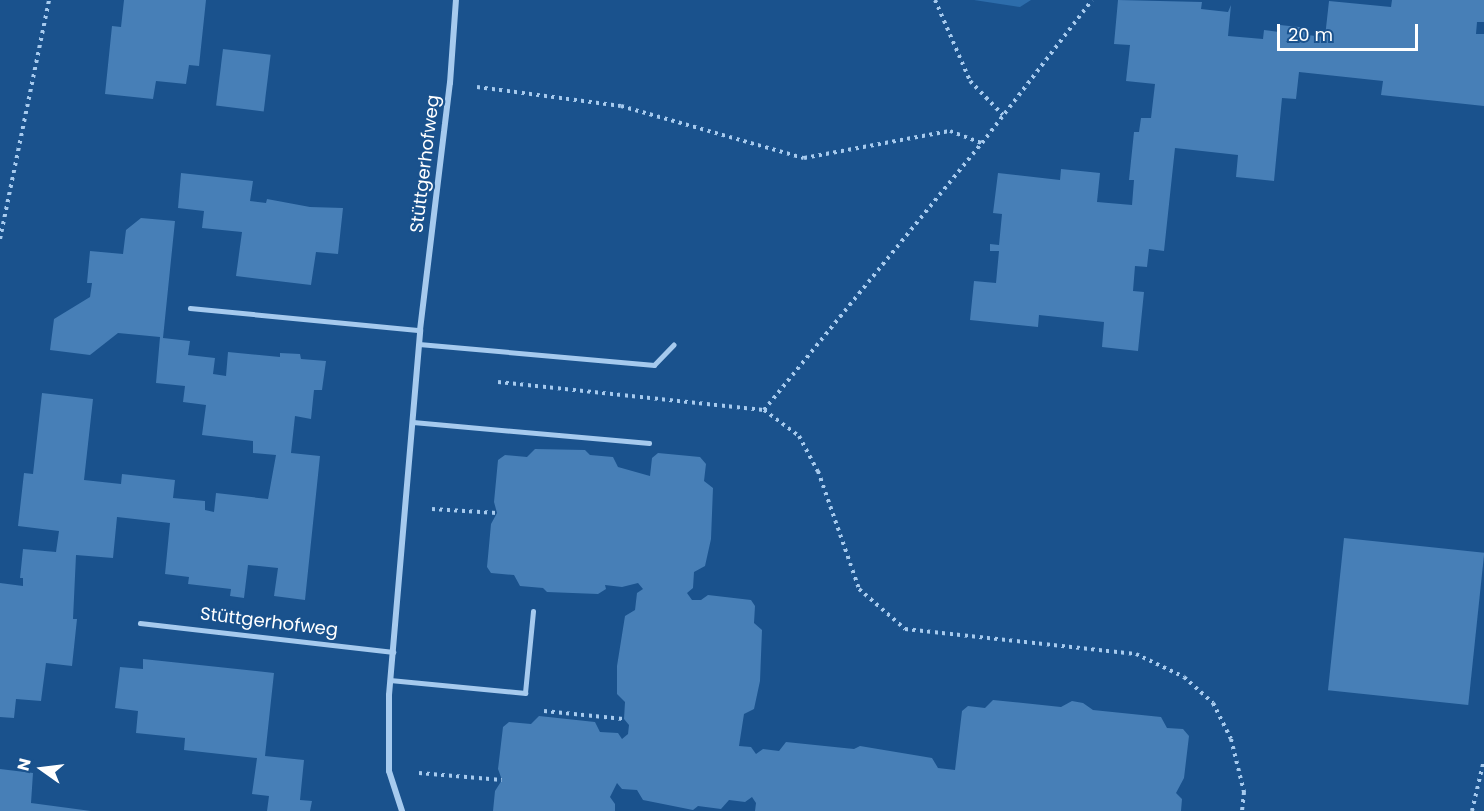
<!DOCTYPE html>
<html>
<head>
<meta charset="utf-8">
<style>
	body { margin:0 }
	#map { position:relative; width:1484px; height:811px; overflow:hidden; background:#1a528d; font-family:Poppins,sans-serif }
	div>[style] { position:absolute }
	.green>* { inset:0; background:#2d6dab }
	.building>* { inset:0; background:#477fb7; transform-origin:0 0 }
	.path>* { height:4px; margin-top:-2px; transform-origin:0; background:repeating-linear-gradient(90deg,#a6caee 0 3px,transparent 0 7.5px) }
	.lane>* { height:4.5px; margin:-2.25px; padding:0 2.25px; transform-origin:2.25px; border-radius:2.25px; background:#a6caee }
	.street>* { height:6px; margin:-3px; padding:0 3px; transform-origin:3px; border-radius:3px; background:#a6caee }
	span { translate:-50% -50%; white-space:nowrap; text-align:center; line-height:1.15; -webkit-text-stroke:4.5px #1a528d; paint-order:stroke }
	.street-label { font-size:18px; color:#fff }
	.north { position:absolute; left:12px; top:739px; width:60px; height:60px; -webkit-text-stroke:4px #1a528d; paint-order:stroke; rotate:284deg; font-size:16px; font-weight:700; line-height:24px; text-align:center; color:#fff }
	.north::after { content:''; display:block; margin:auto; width:21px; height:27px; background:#fff; clip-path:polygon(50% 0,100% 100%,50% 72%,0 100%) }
	.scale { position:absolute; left:1277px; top:24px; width:141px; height:27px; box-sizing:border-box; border:3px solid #fff; border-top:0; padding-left:8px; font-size:18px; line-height:21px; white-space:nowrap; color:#fff; -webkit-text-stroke:4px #1a528d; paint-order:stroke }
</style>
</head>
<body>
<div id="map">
	<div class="green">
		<i style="clip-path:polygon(974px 0,1031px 0,1020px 7px)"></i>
	</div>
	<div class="building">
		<i style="clip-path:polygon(124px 0,206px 0,199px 66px,189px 65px,186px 84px,156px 81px,153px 99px,105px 94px,112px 26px,121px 27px)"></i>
		<i style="clip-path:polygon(1118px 0,1202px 2px,1201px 9px,1228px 12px,1231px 5px,1228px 36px,1263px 39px,1264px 30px,1279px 32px,1280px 25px,1308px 28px,1307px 35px,1325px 37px,1329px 1px,1391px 7px,1392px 0,1484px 0,1484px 22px,1477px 22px,1476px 34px,1484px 34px,1484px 106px,1381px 95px,1383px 81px,1299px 72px,1296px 99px,1282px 98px,1274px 181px,1236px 177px,1238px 155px,1175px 148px,1164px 251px,1149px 249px,1147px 267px,1135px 266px,1133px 291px,1144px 292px,1138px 351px,1102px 347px,1104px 322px,1039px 315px,1038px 327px,970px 320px,974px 281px,996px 283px,999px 251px,990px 251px,990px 244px,999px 245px,1002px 214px,993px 213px,998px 173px,1060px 180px,1061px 169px,1100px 173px,1097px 202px,1132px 205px,1134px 180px,1129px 180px,1134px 132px,1139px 132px,1141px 118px,1151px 118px,1155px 84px,1126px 81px,1130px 45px,1114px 44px)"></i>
		<i style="left:223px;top:49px;width:48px;height:57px;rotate:7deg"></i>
		<i style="clip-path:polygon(181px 173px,253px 181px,250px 201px,266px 203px,267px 199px,310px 207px,343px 208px,338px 254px,316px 252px,311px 285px,236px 276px,242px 232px,202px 228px,204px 211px,178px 208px)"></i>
		<i style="clip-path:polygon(141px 218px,175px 221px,163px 338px,190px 341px,188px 355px,215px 358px,213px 374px,226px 376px,228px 352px,280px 357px,280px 353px,300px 354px,301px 359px,326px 361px,322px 390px,314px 390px,311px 419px,295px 416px,291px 453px,320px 456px,305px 600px,274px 596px,278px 568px,248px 565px,244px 598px,230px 596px,231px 589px,188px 584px,189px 577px,165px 574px,170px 523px,117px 517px,113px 558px,76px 555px,73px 619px,77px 619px,72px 666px,46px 663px,41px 701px,16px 699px,14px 718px,0 717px,0 583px,23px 586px,23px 578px,20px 578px,23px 549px,56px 552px,59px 531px,18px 526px,24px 473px,33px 474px,42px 393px,93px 399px,84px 480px,121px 484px,122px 474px,175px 480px,173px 498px,205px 501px,205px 510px,214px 512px,216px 493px,268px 499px,276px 455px,253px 453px,253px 441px,202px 435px,206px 405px,183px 402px,185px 386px,156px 383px,160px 337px,118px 333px,90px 355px,50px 350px,54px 319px,90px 297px,92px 283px,87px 283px,90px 251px,123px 254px,126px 230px)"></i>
		<i style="clip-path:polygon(535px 449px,585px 450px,590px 455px,613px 457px,618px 467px,650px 476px,652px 458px,658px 453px,700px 457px,706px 464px,704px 481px,713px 488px,711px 539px,705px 566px,694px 572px,693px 588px,687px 593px,692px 600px,701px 600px,708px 595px,751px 600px,755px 606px,754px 623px,762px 630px,760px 681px,754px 709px,744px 714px,739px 746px,751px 747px,756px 754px,763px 749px,779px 751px,786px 742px,854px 749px,860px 746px,932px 758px,938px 768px,955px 770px,962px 711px,968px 706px,985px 708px,993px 700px,1061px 707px,1072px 701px,1083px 703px,1093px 710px,1161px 717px,1167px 728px,1183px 729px,1189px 736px,1184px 778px,1176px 793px,1182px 799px,1181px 811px,755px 811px,756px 803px,752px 797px,745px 802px,729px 800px,721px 809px,698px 806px,693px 810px,643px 800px,637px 790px,622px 789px,617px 783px,610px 797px,615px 804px,615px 811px,493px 811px,495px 791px,502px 780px,498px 769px,503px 727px,509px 722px,531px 724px,539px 716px,595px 722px,600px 732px,618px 733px,622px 739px,628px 734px,629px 725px,624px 719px,625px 702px,617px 694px,617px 666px,625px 616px,635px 610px,637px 593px,643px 589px,638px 583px,622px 587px,605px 585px,606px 589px,598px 594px,547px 592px,543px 588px,520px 586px,514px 575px,491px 573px,487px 567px,491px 524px,497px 513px,494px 502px,498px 460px,505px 455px,527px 457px)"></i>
		<i style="left:1344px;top:538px;width:141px;height:153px;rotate:6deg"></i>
		<i style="clip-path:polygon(143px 659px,274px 673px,265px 756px,304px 760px,300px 800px,312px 801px,310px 811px,267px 811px,269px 796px,252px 794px,257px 758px,184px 750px,185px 738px,136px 733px,138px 711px,115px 708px,120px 667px,143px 669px)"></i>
		<i style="clip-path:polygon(0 769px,33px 773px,31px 803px,91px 811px,0 811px)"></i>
	</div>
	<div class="path">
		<i style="left:935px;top:0;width:88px;rotate:66.6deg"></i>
		<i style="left:970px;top:81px;width:47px;rotate:45.9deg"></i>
		<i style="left:477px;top:87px;width:145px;rotate:7.5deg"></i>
		<i style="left:621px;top:106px;width:190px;rotate:15.9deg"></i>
		<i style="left:804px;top:158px;width:148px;rotate:-10.5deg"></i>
		<i style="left:950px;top:131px;width:34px;rotate:21deg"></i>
		<i style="left:982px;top:143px;width:180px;rotate:-52.4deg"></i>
		<i style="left:0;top:239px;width:244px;rotate:-78.4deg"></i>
		<i style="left:498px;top:382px;width:267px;rotate:6deg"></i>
		<i style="left:764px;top:410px;width:345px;rotate:-50.8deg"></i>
		<i style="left:764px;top:410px;width:44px;rotate:36.6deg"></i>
		<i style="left:799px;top:436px;width:40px;rotate:62deg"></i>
		<i style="left:818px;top:471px;width:125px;rotate:70.8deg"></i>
		<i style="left:859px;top:589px;width:61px;rotate:41deg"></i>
		<i style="left:905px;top:629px;width:232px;rotate:6.2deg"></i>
		<i style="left:1136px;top:654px;width:53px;rotate:25.6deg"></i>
		<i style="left:1184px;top:677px;width:39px;rotate:42deg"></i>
		<i style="left:1213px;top:703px;width:40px;rotate:63.4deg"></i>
		<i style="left:1231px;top:739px;width:55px;rotate:76.2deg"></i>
		<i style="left:1244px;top:792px;width:19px;rotate:96deg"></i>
		<i style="left:432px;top:509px;width:65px;rotate:3.5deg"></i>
		<i style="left:544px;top:711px;width:80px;rotate:5.7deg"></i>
		<i style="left:419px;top:773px;width:83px;rotate:4.8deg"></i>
		<i style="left:1472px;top:811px;width:52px;rotate:-76.8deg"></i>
	</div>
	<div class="lane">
		<i style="left:190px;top:308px;width:231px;rotate:5.5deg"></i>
		<i style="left:419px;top:344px;width:236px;rotate:5.1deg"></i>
		<i style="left:654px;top:365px;width:28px;rotate:-46deg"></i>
		<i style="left:413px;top:422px;width:237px;rotate:5.1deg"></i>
		<i style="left:140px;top:623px;width:255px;rotate:6.5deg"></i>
		<i style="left:390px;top:680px;width:136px;rotate:5.5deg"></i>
		<i style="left:525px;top:693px;width:82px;rotate:-84.4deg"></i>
	</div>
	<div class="street">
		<i style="left:402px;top:811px;width:42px;rotate:-108deg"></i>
		<i style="left:389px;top:771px;width:76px;rotate:-90deg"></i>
		<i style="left:389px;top:695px;width:366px;rotate:-85.1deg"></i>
		<i style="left:420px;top:330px;width:249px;rotate:-83.1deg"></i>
		<i style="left:450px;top:83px;width:83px;rotate:-85.9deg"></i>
	</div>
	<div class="street-label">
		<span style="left:425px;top:164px;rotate:-83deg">Stüttgerhofweg</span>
		<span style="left:269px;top:622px;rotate:7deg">Stüttgerhofweg</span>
	</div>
	<div class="north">N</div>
	<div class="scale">20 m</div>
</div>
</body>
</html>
